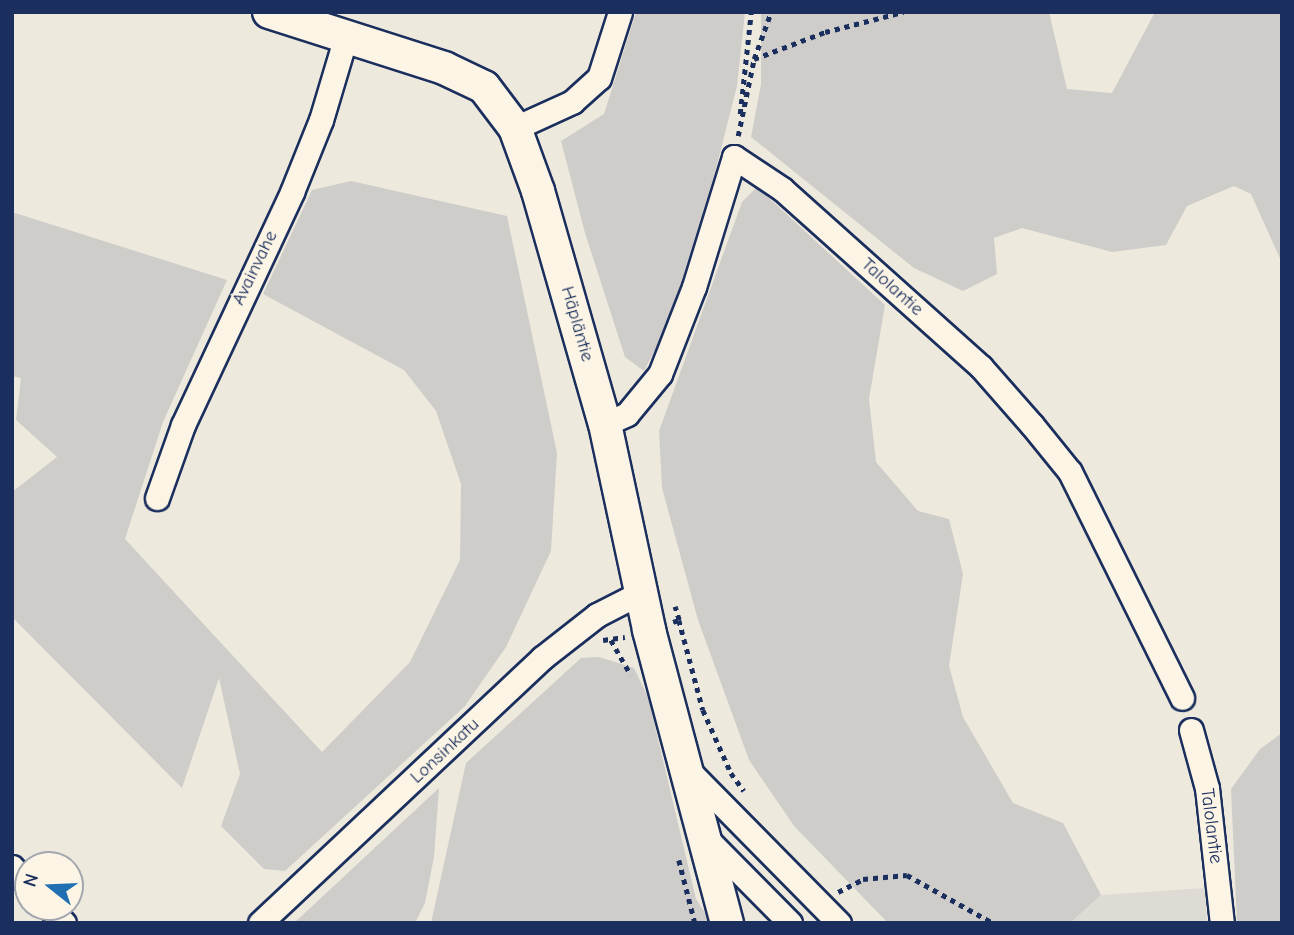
<!DOCTYPE html>
<html>
<head>
<meta charset="utf-8">
<style>
	body { margin:0 }
	#map { position:relative; width:1294px; height:935px; overflow:hidden; background:#eee9dd; font-family:"Comic Neue",sans-serif }
	div>[style] { position:absolute }
	.built>* { inset:0; background:#dedbd4 }
	.green>* { inset:0; background:#cfcdca }
	.path>* { height:4.5px; margin-top:-2.25px; transform-origin:0; background:repeating-linear-gradient(90deg,#1b2f5e 0 5px,transparent 0 10px) }
	.roads { filter:drop-shadow(2px 0 #1b2f5e) drop-shadow(-2px 0 #1b2f5e) drop-shadow(0 2px #1b2f5e) drop-shadow(0 -2px #1b2f5e) }
	.street>* { height:23px; margin:-11.5px; padding:0 11.5px; transform-origin:11.5px; border-radius:11.5px; background:#fcf5e5 }
	.secondary>* { height:32px; margin:-16px; padding:0 16px; transform-origin:16px; border-radius:16px; background:#fcf5e5 }
	span { translate:-50% -50%; white-space:nowrap; text-align:center; line-height:1.15; -webkit-text-stroke:5px #fcf5e5; paint-order:stroke }
	.street-label { font-size:19px; color:#1b2f5e }
	.frame { position:absolute; inset:0; border:14px solid #1b2f5e; pointer-events:none }
	.north { position:absolute; left:14px; top:851px; width:70px; height:70px; box-sizing:border-box; background:#fcf5e5; border:2px solid #a2a6af; border-radius:50%; rotate:288deg; font-size:19px; font-weight:700; line-height:28px; text-align:center; color:#1b2f5e }
	.north::after { content:''; display:block; margin:auto; width:24px; height:32px; background:#1f6fb2; clip-path:polygon(50% 0,100% 100%,50% 72%,0 100%) }
</style>
</head>
<body>
<div id="map">
	<div class="built">
		<i style="clip-path:polygon(1205px 888px,1207px 923px,1070px 923px,1101px 895px)"></i>
	</div>
	<div class="green">
		<i style="clip-path:polygon(636px 12px,745px 12px,737px 86px,711px 188px,668px 325px,644px 371px,625px 357px,585px 233px,561px 141px,604px 114px)"></i>
		<i style="clip-path:polygon(761px 12px,1049px 12px,1067px 89px,1112px 93px,1155px 12px,1282px 12px,1282px 263px,1251px 194px,1234px 186px,1187px 206px,1166px 245px,1112px 252px,1022px 228px,994px 238px,997px 274px,963px 291px,914px 268px,751px 137px,761px 84px)"></i>
		<i style="clip-path:polygon(351px 181px,507px 216px,557px 453px,551px 551px,506px 647px,465px 706px,285px 871px,264px 869px,221px 826px,240px 774px,219px 678px,182px 788px,12px 617px,12px 492px,57px 457px,16px 420px,21px 378px,12px 376px,12px 212px,227px 280px,163px 422px,125px 539px,322px 752px,410px 662px,460px 560px,461px 484px,436px 411px,404px 370px,263px 294px,312px 190px)"></i>
		<i style="clip-path:polygon(757px 187px,885px 305px,869px 399px,876px 462px,918px 511px,949px 519px,963px 574px,949px 666px,963px 717px,1013px 803px,1063px 823px,1101px 895px,1070px 923px,888px 923px,794px 826px,749px 760px,698px 620px,662px 488px,659px 431px,742px 202px)"></i>
		<i style="clip-path:polygon(599px 657px,634px 668px,648px 697px,696px 899px,712px 923px,431px 923px,466px 763px,581px 658px)"></i>
		<i style="clip-path:polygon(1282px 733px,1282px 923px,1237px 923px,1231px 789px,1260px 749px)"></i>
		<i style="clip-path:polygon(439px 788px,434px 857px,425px 903px,415px 923px,294px 923px)"></i>
	</div>
	<div class="path">
		<i style="left:754px;top:59px;width:76px;rotate:-20.8deg"></i>
		<i style="left:825px;top:32px;width:81px;rotate:-14.4deg"></i>
		<i style="left:740px;top:114px;width:103px;rotate:-83.8deg"></i>
		<i style="left:738px;top:136px;width:79px;rotate:-78.3deg"></i>
		<i style="left:754px;top:59px;width:50px;rotate:-70.1deg"></i>
		<i style="left:679px;top:620px;width:93px;rotate:75.1deg"></i>
		<i style="left:703px;top:710px;width:69px;rotate:66deg"></i>
		<i style="left:731px;top:773px;width:22px;rotate:54deg"></i>
		<i style="left:673px;top:622px;width:6px;rotate:-18deg"></i>
		<i style="left:679px;top:620px;width:14px;rotate:-107deg"></i>
		<i style="left:603px;top:640px;width:22px;rotate:-8deg"></i>
		<i style="left:611px;top:640px;width:40px;rotate:60.3deg"></i>
		<i style="left:679px;top:860px;width:65px;rotate:75.7deg"></i>
		<i style="left:838px;top:892px;width:28px;rotate:-27deg"></i>
		<i style="left:863px;top:879px;width:44px;rotate:-5.2deg"></i>
		<i style="left:907px;top:875px;width:98px;rotate:29.2deg"></i>
	</div>
	<div class="roads">
		<div class="street">
			<i style="left:515px;top:128px;width:63px;rotate:-24.5deg"></i>
			<i style="left:572px;top:102px;width:36px;rotate:-42deg"></i>
			<i style="left:599px;top:78px;width:69px;rotate:-72.3deg"></i>
			<i style="left:605px;top:424px;width:24px;rotate:-24deg"></i>
			<i style="left:627px;top:414px;width:52px;rotate:-50.5deg"></i>
			<i style="left:660px;top:374px;width:93px;rotate:-68.7deg"></i>
			<i style="left:694px;top:287px;width:136px;rotate:-72.9deg"></i>
			<i style="left:734px;top:157px;width:58px;rotate:33.7deg"></i>
			<i style="left:782px;top:189px;width:267px;rotate:41.8deg"></i>
			<i style="left:981px;top:367px;width:77px;rotate:48.7deg"></i>
			<i style="left:1032px;top:425px;width:60px;rotate:51deg"></i>
			<i style="left:1070px;top:472px;width:252px;rotate:63.6deg"></i>
			<i style="left:157px;top:498px;width:77px;rotate:-70.4deg"></i>
			<i style="left:183px;top:425px;width:257px;rotate:-64.9deg"></i>
			<i style="left:292px;top:192px;width:78px;rotate:-68.1deg"></i>
			<i style="left:321px;top:120px;width:88px;rotate:-73.4deg"></i>
			<i style="left:1191px;top:730px;width:60px;rotate:74.6deg"></i>
			<i style="left:1207px;top:788px;width:136px;rotate:83.7deg"></i>
			<i style="left:686px;top:768px;width:218px;rotate:45.4deg"></i>
			<i style="left:705px;top:837px;width:121px;rotate:45.3deg"></i>
			<i style="left:12px;top:867px;width:23px;rotate:47deg"></i>
			<i style="left:49px;top:907px;width:22px;rotate:47deg"></i>
			<i style="left:260px;top:923px;width:387px;rotate:-43.2deg"></i>
			<i style="left:542px;top:658px;width:70px;rotate:-38deg"></i>
			<i style="left:597px;top:615px;width:48px;rotate:-27.1deg"></i>
		</div>
		<div class="secondary">
			<i style="left:269px;top:12px;width:184px;rotate:17.7deg"></i>
			<i style="left:444px;top:68px;width:44px;rotate:25.4deg"></i>
			<i style="left:484px;top:87px;width:51px;rotate:52.9deg"></i>
			<i style="left:515px;top:128px;width:67px;rotate:69.9deg"></i>
			<i style="left:538px;top:191px;width:242px;rotate:74deg"></i>
			<i style="left:605px;top:424px;width:211px;rotate:77.9deg"></i>
			<i style="left:649px;top:630px;width:303px;rotate:75.1deg"></i>
		</div>
	</div>
	<div class="street-label">
		<span style="left:255px;top:268px;rotate:-64deg">Avainvahe</span>
		<span style="left:892px;top:287px;rotate:42deg">Talolantie</span>
		<span style="left:577px;top:324px;rotate:74deg">Häpläntie</span>
		<span style="left:445px;top:751px;rotate:-43deg">Lonsinkatu</span>
		<span style="left:1211px;top:826px;rotate:83deg">Talolantie</span>
	</div>
	<div class="frame"></div>
	<div class="north">N</div>
</div>
</body>
</html>
